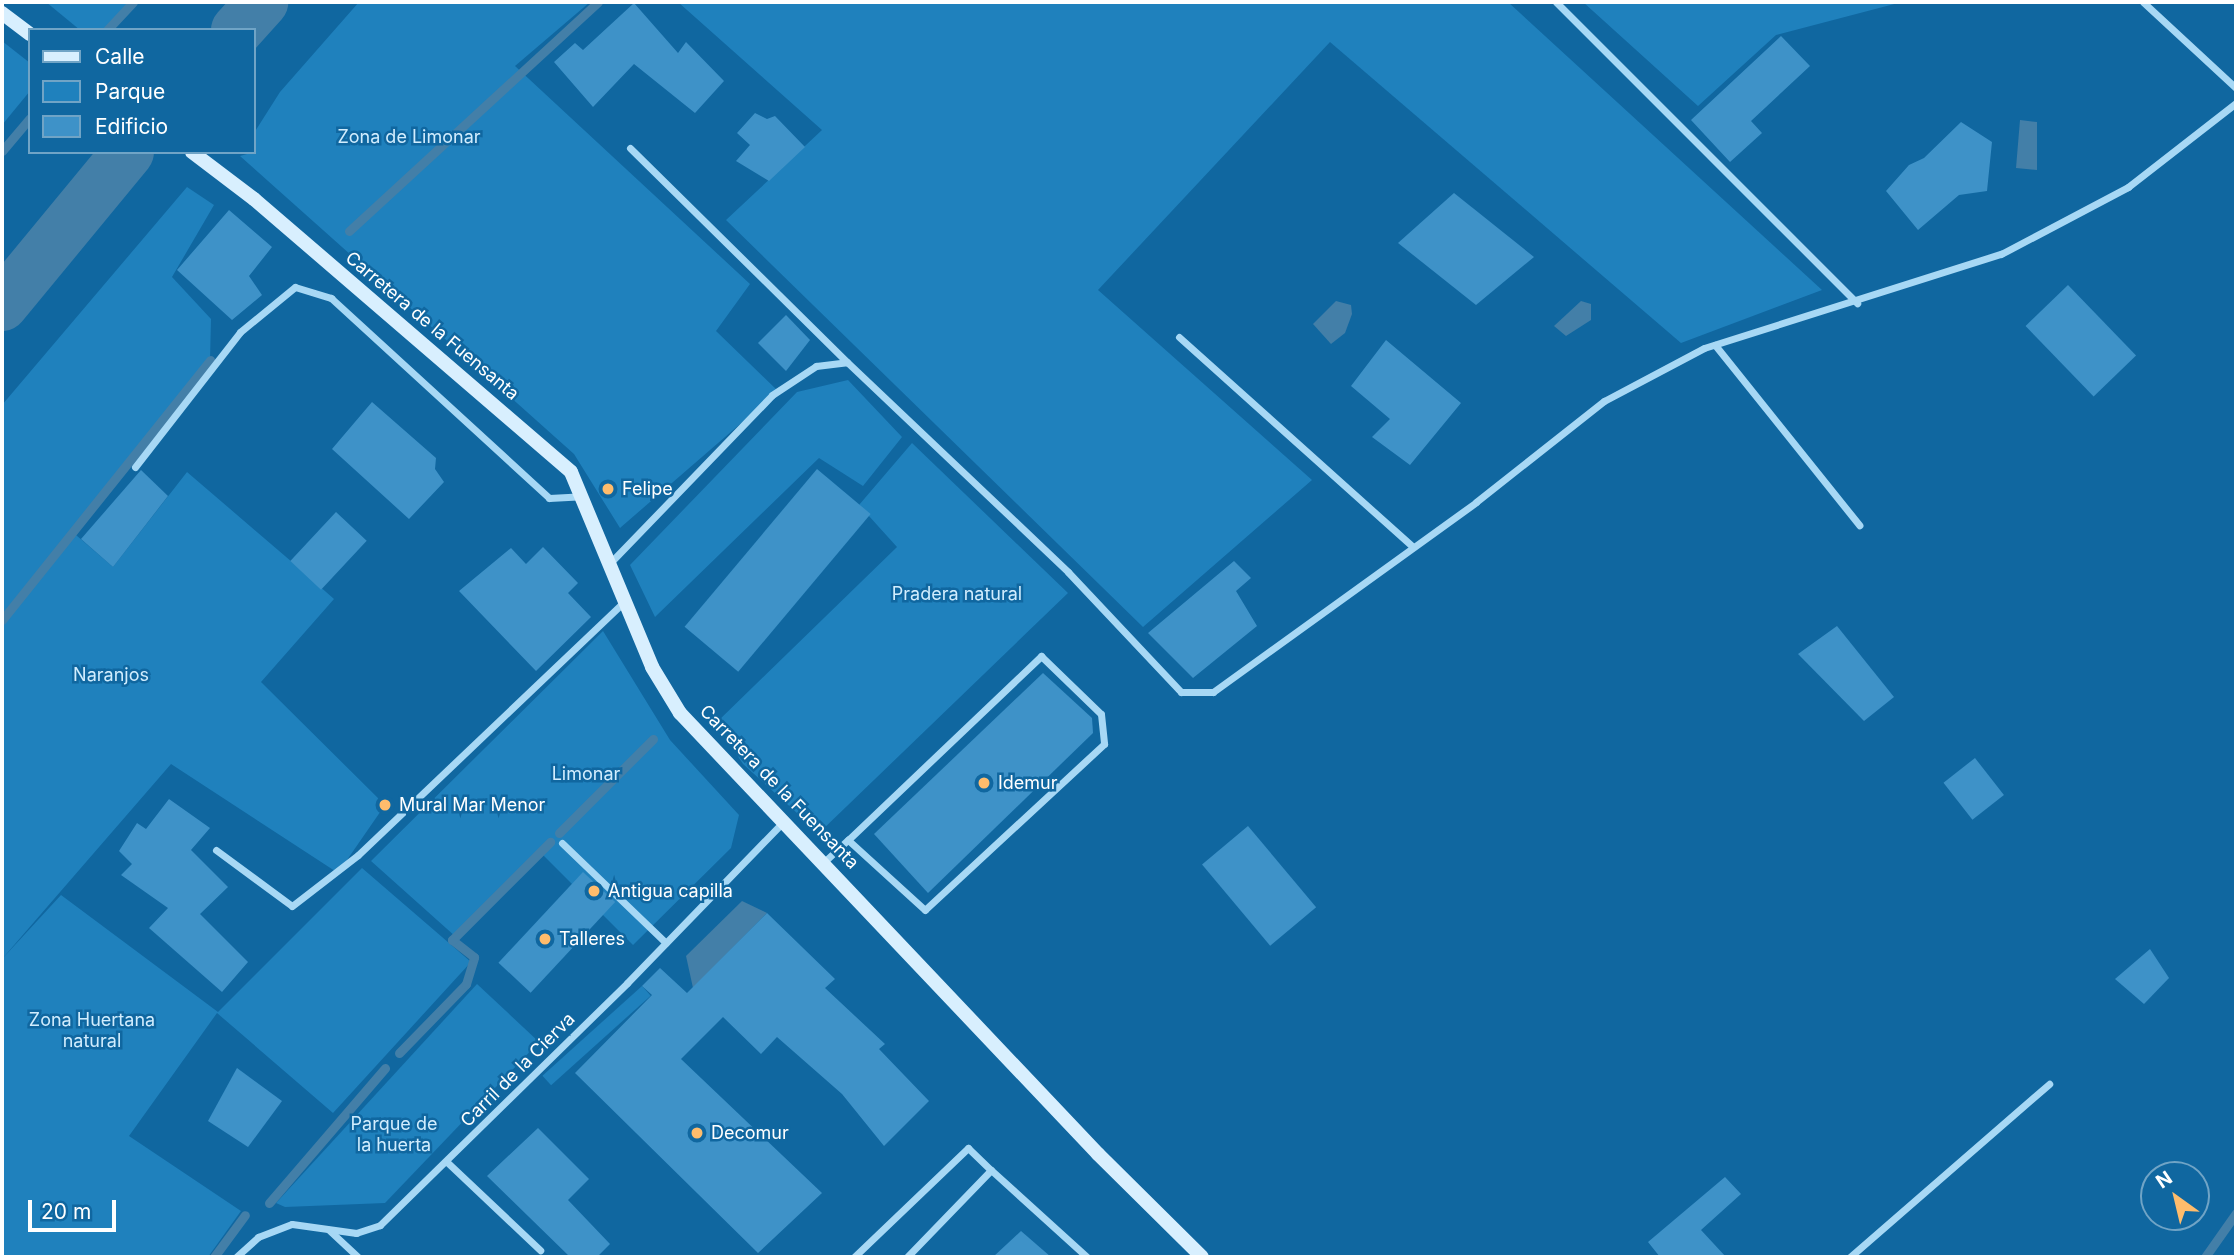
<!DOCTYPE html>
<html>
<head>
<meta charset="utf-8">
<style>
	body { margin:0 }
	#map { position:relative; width:2238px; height:1259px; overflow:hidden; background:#1067a0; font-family:Inter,sans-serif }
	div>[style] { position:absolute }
	.green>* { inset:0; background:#1f81bd; transform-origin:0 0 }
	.water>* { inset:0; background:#437fa8 }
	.stream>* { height:9px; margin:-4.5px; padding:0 4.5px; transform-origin:4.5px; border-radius:4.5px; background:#437fa8 }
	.river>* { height:52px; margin:-26px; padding:0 26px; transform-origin:26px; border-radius:26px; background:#437fa8 }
	.building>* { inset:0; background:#3e92c8; transform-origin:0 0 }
	.street>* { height:7px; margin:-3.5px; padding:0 3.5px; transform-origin:3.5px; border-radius:3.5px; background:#a7d8f5 }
	.secondary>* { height:14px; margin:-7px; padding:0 7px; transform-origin:7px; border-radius:7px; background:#d8effe }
	.dots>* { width:19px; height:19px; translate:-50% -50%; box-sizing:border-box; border:4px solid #1067a0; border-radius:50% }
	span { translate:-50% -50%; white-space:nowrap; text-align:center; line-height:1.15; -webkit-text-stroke:5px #1067a0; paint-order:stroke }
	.park-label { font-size:18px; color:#d1edfe }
	.street-label { font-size:18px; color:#fff }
	.poi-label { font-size:18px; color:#fff }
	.left { translate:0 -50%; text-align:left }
	.frame { position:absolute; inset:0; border:4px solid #fff; pointer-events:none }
	.legend { position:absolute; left:28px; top:28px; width:228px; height:126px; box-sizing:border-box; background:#1067a0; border:2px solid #70a4c6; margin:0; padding:9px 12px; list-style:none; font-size:21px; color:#fff }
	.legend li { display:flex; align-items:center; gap:14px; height:35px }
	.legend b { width:35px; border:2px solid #70a4c6 }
	.north { position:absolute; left:2140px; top:1161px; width:70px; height:70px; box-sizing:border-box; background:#1067a0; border:2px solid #70a4c6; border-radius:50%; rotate:326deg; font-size:19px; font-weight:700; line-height:28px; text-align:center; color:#fff }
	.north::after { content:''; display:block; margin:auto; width:24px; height:32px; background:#ffbc6c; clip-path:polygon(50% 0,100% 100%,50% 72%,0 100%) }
	.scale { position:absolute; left:28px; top:1200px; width:88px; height:32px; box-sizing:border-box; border:4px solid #fff; border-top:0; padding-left:9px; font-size:21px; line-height:24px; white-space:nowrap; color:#fff; -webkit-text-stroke:5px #1067a0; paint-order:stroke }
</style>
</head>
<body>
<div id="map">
	<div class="green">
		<i style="clip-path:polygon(46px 2px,133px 2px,107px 30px,80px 30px)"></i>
		<i style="clip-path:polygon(359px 2px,590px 2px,515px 66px,750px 284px,716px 331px,778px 391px,620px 528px,574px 454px,240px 156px,254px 152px,254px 133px,280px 92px)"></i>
		<i style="clip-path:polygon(678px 2px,1508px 2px,1822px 290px,1681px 343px,1330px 42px,1098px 290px,1312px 480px,1143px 627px,726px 220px,822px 130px)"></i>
		<i style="clip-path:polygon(1583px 2px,1902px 2px,1776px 35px,1698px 106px)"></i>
		<i style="clip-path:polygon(2px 41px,30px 63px,30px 91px,2px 125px)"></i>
		<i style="clip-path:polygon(187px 187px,214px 205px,172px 277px,211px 319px,210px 360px,76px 535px,113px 567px,187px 472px,292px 562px,334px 599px,261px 682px,385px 805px,338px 873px,171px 764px,2px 959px,61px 895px,218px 1012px,362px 868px,471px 962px,333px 1113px,217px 1013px,129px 1136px,241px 1211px,208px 1257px,2px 1257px,2px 405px)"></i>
		<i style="clip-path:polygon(848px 380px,902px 437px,863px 486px,819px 458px,655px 617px,630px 565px,797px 392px)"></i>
		<i style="clip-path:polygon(912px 443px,1068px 593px,819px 833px,743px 764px,716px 723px,897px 547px,859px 505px)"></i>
		<i style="clip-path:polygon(603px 631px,670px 740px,739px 815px,731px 848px,633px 945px,540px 852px,456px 937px,371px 861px)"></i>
		<i style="clip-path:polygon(477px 984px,539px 1042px,385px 1203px,285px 1207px,276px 1203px)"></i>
		<i style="left:642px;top:986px;width:13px;height:134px;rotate:48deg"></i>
	</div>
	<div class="water">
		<i style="clip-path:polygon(2020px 120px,2037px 122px,2037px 170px,2016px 168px)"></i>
		<i style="clip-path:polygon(1336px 301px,1351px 305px,1352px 314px,1345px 333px,1331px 344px,1313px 324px)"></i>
		<i style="clip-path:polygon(1581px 301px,1591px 304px,1591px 320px,1566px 336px,1554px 326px)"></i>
		<i style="clip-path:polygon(742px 901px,767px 913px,693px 988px,686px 956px)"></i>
	</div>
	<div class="stream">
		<i style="left:107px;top:30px;width:38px;rotate:-47deg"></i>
		<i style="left:2px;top:151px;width:43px;rotate:-49.7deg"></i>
		<i style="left:349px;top:231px;width:338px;rotate:-42.6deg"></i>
		<i style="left:2px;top:620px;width:333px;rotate:-51.3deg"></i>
		<i style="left:559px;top:833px;width:133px;rotate:-45deg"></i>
		<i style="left:399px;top:1053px;width:96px;rotate:-45.8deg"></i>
		<i style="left:466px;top:984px;width:28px;rotate:-73deg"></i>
		<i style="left:474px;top:957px;width:28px;rotate:-142deg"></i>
		<i style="left:452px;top:940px;width:139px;rotate:-45deg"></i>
		<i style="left:269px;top:1203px;width:178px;rotate:-49.3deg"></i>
		<i style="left:214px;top:1257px;width:52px;rotate:-53.6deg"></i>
		<i style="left:2205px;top:1257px;width:54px;rotate:-54.8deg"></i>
	</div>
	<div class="river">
		<i style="left:237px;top:30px;width:38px;rotate:-48deg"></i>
		<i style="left:2px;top:305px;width:198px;rotate:-50.5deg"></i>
	</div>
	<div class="building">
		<i style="clip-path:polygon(634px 3px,678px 53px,686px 42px,724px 81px,695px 113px,634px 64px,593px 107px,554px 62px,575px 43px,583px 50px)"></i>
		<i style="clip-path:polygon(1781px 36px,1810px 66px,1751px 121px,1762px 133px,1730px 162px,1691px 120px)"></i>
		<i style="clip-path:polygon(755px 113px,767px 119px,775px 116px,805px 147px,769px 181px,736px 161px,750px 145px,737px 133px)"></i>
		<i style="clip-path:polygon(1961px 122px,1992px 142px,1987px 191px,1959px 195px,1918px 230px,1886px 191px,1909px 165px,1924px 158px)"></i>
		<i style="clip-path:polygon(1454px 193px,1534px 257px,1476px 305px,1398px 243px)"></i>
		<i style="clip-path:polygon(229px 210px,272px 247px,249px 276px,262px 295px,232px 320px,177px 270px)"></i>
		<i style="left:2068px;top:285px;width:98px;height:59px;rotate:46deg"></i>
		<i style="clip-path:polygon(786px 315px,810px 340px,786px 371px,758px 343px)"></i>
		<i style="clip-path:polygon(1386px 340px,1461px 403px,1410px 465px,1372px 437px,1390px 419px,1351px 386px)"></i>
		<i style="clip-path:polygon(372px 402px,436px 458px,435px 469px,444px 482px,409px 519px,332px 449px)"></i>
		<i style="left:817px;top:469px;width:70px;height:206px;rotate:40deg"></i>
		<i style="clip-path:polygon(141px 470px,168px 496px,113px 567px,81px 539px)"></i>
		<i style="left:336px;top:512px;width:42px;height:67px;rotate:43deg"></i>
		<i style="clip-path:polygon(543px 547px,578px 583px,568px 593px,591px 617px,536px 671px,459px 591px,511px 548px,526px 564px)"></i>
		<i style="clip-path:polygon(1234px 561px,1251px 578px,1236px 591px,1257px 626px,1193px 678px,1148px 633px)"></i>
		<i style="clip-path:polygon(1837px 626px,1894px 697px,1864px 721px,1798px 654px)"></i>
		<i style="clip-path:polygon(1043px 673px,1092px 718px,1093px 733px,928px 893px,874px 834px)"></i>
		<i style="left:1975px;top:758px;width:47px;height:40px;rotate:52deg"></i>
		<i style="clip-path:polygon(169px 799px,210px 828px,191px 850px,228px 887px,200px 914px,248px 962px,222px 992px,149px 928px,168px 908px,121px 875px,132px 864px,119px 851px,137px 823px,146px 829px)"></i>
		<i style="left:1248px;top:826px;width:106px;height:60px;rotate:50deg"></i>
		<i style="left:583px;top:872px;width:44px;height:124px;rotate:43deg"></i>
		<i style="clip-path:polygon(767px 913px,835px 979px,825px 988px,885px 1044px,879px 1049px,929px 1101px,884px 1146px,842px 1094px,777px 1037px,761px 1054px,723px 1017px,681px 1059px,822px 1193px,758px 1253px,575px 1073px,652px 995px,642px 986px,660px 968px,687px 993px)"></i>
		<i style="clip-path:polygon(2150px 949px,2169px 978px,2144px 1004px,2115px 979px)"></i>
		<i style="clip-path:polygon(237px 1068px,282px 1101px,248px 1147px,208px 1121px)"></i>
		<i style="clip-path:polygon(538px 1128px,589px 1179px,568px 1200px,610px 1244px,597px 1257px,570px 1257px,487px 1176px)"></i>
		<i style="clip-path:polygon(1725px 1177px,1741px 1194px,1701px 1230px,1726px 1257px,1660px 1257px,1648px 1242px)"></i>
		<i style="clip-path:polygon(1021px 1231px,1051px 1257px,993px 1257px)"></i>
	</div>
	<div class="street">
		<i style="left:1556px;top:2px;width:426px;rotate:45deg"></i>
		<i style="left:2143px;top:2px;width:127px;rotate:42.8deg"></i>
		<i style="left:630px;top:148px;width:305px;rotate:44.6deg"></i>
		<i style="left:1179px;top:337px;width:314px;rotate:41.9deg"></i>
		<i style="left:1715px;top:345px;width:231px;rotate:51.3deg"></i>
		<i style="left:135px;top:467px;width:171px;rotate:-52.1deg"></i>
		<i style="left:240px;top:332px;width:71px;rotate:-39.3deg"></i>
		<i style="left:295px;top:287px;width:38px;rotate:17deg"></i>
		<i style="left:331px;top:298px;width:296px;rotate:42.5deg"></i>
		<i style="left:549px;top:498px;width:33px;rotate:-3deg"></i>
		<i style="left:610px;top:563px;width:233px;rotate:-46deg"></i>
		<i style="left:772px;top:395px;width:53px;rotate:-33.4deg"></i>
		<i style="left:816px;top:366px;width:31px;rotate:-7deg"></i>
		<i style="left:847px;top:362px;width:305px;rotate:43.5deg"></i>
		<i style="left:1068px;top:572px;width:165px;rotate:46.7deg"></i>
		<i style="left:1181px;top:692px;width:32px"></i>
		<i style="left:1213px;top:692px;width:324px;rotate:-35.8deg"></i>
		<i style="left:1476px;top:502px;width:163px;rotate:-38.3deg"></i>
		<i style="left:1604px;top:401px;width:113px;rotate:-27.9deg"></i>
		<i style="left:1704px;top:348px;width:312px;rotate:-17.6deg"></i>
		<i style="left:2001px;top:254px;width:144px;rotate:-27.8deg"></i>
		<i style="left:2128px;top:187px;width:137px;rotate:-37.9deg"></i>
		<i style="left:562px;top:843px;width:144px;rotate:43.9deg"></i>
		<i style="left:216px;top:850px;width:94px;rotate:36.4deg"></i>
		<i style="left:292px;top:906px;width:83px;rotate:-37.7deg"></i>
		<i style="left:358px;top:855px;width:367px;rotate:-43.6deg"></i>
		<i style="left:824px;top:862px;width:33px;rotate:-43deg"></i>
		<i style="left:848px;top:840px;width:267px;rotate:-43.6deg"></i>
		<i style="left:1041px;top:656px;width:83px;rotate:44deg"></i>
		<i style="left:1101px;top:714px;width:30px;rotate:84deg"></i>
		<i style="left:1104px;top:744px;width:244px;rotate:137.2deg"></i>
		<i style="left:925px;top:910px;width:104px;rotate:-137.7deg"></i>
		<i style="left:448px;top:1163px;width:127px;rotate:43.4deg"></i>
		<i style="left:329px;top:1230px;width:40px;rotate:43deg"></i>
		<i style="left:236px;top:1257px;width:30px;rotate:-42deg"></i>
		<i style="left:258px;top:1237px;width:36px;rotate:-21deg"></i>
		<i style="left:292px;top:1224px;width:65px;rotate:8deg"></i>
		<i style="left:356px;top:1233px;width:25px;rotate:-18deg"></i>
		<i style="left:380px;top:1225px;width:346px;rotate:-44.4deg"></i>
		<i style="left:627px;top:983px;width:226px;rotate:-45.9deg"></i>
		<i style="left:854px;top:1257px;width:158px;rotate:-43.7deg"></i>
		<i style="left:968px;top:1148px;width:32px;rotate:44deg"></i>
		<i style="left:907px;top:1257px;width:121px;rotate:-46deg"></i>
		<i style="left:991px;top:1170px;width:130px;rotate:42.2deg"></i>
		<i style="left:1850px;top:1257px;width:264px;rotate:-41deg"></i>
	</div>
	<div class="secondary">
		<i style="left:2px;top:13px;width:35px;rotate:37deg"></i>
		<i style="left:192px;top:152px;width:78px;rotate:37.2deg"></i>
		<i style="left:254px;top:199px;width:418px;rotate:40.7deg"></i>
		<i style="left:571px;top:472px;width:211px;rotate:67.4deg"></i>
		<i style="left:652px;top:667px;width:54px;rotate:58.7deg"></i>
		<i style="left:680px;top:713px;width:608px;rotate:46.53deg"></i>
		<i style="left:1098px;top:1154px;width:146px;rotate:44.7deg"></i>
	</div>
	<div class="dots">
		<i style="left:608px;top:489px;background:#ffbc6c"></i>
		<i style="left:984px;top:783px;background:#ffbc6c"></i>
		<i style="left:385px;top:805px;background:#ffbc6c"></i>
		<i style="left:594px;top:891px;background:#ffbc6c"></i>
		<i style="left:545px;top:939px;background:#ffbc6c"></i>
		<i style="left:697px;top:1133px;background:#ffbc6c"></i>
	</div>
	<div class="park-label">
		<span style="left:409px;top:137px">Zona de Limonar</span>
		<span style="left:957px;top:594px">Pradera natural</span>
		<span style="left:111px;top:675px">Naranjos</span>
		<span style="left:586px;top:774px">Limonar</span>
		<span style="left:92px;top:1031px">Zona Huertana<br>natural</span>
		<span style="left:394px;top:1135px">Parque de<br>la huerta</span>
	</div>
	<div class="street-label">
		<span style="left:432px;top:326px;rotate:40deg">Carretera de la Fuensanta</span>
		<span style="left:779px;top:787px;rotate:46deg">Carretera de la Fuensanta</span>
		<span style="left:518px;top:1070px;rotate:-45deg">Carril de la Cierva</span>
	</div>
	<div class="poi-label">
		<span class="left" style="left:622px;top:489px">Felipe</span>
		<span class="left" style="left:998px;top:783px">Idemur</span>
		<span class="left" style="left:399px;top:805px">Mural Mar Menor</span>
		<span class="left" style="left:608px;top:891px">Antigua capilla</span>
		<span class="left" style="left:559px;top:939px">Talleres</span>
		<span class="left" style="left:711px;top:1133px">Decomur</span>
	</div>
	<div class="frame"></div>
	<ul class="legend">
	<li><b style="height:9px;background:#d8effe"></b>Calle</li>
	<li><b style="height:19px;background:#1f81bd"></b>Parque</li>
	<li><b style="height:19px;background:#3e92c8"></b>Edificio</li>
	</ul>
	<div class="north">N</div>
	<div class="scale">20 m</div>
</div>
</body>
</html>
